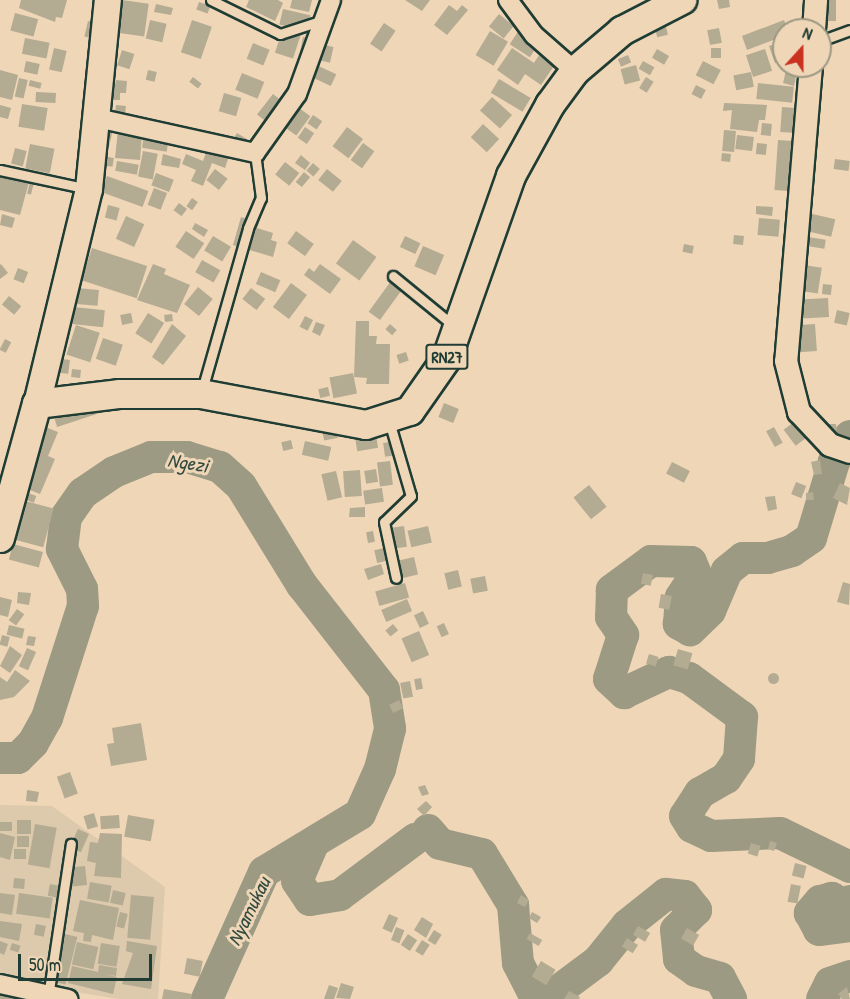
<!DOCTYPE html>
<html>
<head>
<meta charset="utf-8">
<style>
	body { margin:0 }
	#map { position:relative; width:850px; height:999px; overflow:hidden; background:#efd6b7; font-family:"Patrick Hand",sans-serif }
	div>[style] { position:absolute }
	.built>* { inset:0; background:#ddc9ac }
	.river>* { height:32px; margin:-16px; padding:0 16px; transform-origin:16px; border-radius:16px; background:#9d9a83 }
	.building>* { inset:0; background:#b4ab93; transform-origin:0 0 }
	.round { border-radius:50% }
	.roads { filter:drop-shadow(2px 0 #1f3d34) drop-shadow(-2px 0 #1f3d34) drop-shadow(0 2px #1f3d34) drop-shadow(0 -2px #1f3d34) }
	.service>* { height:9px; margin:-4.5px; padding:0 4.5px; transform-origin:4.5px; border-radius:4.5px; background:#efd6b7 }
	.minor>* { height:18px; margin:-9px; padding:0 9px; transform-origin:9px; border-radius:9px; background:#efd6b7 }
	.tertiary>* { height:22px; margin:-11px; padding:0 11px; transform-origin:11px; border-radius:11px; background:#efd6b7 }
	.secondary>* { height:26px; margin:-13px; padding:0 13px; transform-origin:13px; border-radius:13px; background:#efd6b7 }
	.primary>* { height:28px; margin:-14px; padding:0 14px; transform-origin:14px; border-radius:14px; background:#efd6b7 }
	span { translate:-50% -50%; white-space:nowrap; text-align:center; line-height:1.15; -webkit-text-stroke:6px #efd6b7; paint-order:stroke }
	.shield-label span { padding:2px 4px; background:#efd6b7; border:2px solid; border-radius:4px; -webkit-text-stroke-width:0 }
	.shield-label { font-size:16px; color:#1f3d34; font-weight:700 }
	.water-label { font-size:20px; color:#324b40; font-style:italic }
	.north { position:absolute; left:772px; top:18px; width:60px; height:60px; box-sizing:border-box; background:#efd6b7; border:2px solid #9c9983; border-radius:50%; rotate:21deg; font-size:16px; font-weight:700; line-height:24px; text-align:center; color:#1f3d34 }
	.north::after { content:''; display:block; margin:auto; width:21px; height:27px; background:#c8321e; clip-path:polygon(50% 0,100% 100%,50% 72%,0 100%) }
	.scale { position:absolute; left:18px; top:954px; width:134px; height:27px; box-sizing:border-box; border:3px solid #1f3d34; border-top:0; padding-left:8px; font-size:18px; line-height:21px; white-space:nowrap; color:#1f3d34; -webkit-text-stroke:4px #efd6b7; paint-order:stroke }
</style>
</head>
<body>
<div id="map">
	<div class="built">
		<i style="clip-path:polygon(0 805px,52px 806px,165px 887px,158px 999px,119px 999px,0 980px)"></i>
	</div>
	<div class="river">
		<i style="left:850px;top:436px;width:31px;rotate:122deg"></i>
		<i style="left:834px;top:462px;width:79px;rotate:106.8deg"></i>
		<i style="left:811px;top:538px;width:23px;rotate:146deg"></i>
		<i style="left:792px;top:551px;width:25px;rotate:164deg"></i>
		<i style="left:768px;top:558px;width:25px;rotate:180deg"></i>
		<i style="left:743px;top:558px;width:21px;rotate:141deg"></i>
		<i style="left:727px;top:571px;width:43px;rotate:113deg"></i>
		<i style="left:710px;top:611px;width:28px;rotate:136deg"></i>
		<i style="left:690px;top:630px;width:13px;rotate:-151deg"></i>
		<i style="left:679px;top:624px;width:27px;rotate:-86deg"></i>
		<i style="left:681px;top:597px;width:27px;rotate:-57deg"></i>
		<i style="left:696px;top:574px;width:13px;rotate:-113deg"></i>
		<i style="left:691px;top:562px;width:40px;rotate:-178.6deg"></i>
		<i style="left:651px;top:561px;width:49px;rotate:143.4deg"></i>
		<i style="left:612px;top:590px;width:27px;rotate:92deg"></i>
		<i style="left:611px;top:617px;width:22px;rotate:56deg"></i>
		<i style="left:623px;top:635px;width:46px;rotate:107.7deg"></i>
		<i style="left:609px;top:679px;width:21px;rotate:43deg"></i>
		<i style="left:624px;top:693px;width:50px;rotate:-25deg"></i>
		<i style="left:669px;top:672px;width:21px;rotate:17deg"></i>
		<i style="left:689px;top:678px;width:66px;rotate:36.3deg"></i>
		<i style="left:742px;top:717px;width:42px;rotate:94.1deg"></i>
		<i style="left:739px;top:759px;width:23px;rotate:124deg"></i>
		<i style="left:726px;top:778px;width:30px;rotate:150deg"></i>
		<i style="left:700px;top:793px;width:27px;rotate:123deg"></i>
		<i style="left:685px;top:816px;width:13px;rotate:58deg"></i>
		<i style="left:692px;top:827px;width:21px;rotate:25deg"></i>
		<i style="left:711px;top:836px;width:69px;rotate:-2.5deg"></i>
		<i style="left:780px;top:833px;width:78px;rotate:25.9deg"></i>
		<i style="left:0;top:758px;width:18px"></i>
		<i style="left:18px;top:758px;width:21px;rotate:-45deg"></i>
		<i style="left:33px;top:743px;width:29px;rotate:-61deg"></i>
		<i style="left:47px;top:718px;width:118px;rotate:-72.2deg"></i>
		<i style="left:83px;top:606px;width:17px;rotate:-93deg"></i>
		<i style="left:82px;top:589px;width:45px;rotate:-116.6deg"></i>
		<i style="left:62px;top:549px;width:32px;rotate:-83deg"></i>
		<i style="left:66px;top:517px;width:29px;rotate:-55deg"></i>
		<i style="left:83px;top:493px;width:37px;rotate:-34deg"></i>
		<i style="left:114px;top:472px;width:40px;rotate:-22deg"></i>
		<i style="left:151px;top:457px;width:36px"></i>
		<i style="left:187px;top:457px;width:34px;rotate:17deg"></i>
		<i style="left:220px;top:467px;width:28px;rotate:42deg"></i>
		<i style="left:241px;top:486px;width:116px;rotate:58.4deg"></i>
		<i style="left:302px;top:585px;width:133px;rotate:52deg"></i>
		<i style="left:384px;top:690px;width:39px;rotate:81deg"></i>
		<i style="left:390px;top:729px;width:41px;rotate:104deg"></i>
		<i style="left:380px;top:769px;width:49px;rotate:114deg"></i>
		<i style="left:360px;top:814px;width:112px;rotate:148.9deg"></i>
		<i style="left:264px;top:872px;width:139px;rotate:114.2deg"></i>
		<i style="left:428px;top:830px;width:18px;rotate:49deg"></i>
		<i style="left:440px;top:844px;width:43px;rotate:13.4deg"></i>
		<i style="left:482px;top:854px;width:60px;rotate:58.7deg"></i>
		<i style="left:513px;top:905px;width:58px;rotate:85.1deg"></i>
		<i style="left:518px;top:963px;width:37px;rotate:63deg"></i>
		<i style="left:535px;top:996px;width:12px;rotate:14deg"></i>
		<i style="left:547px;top:999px;width:64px;rotate:-36.7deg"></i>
		<i style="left:598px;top:961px;width:46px;rotate:-51.1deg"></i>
		<i style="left:627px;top:925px;width:50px;rotate:-38.5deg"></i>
		<i style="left:666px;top:894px;width:19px;rotate:6deg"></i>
		<i style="left:685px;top:896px;width:18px;rotate:52deg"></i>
		<i style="left:696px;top:910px;width:28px;rotate:135deg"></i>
		<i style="left:676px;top:930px;width:29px;rotate:84deg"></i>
		<i style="left:679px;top:959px;width:21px;rotate:35deg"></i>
		<i style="left:696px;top:971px;width:25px;rotate:16deg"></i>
		<i style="left:720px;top:978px;width:24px;rotate:62deg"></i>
		<i style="left:313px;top:844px;width:40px;rotate:113.4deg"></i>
		<i style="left:297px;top:881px;width:23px;rotate:56deg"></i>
		<i style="left:310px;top:900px;width:30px;rotate:-9deg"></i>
		<i style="left:340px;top:895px;width:94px;rotate:-36.7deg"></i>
		<i style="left:850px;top:901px;width:9px;rotate:144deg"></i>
		<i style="left:843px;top:906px;width:14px;rotate:-144deg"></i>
		<i style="left:832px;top:898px;width:12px;rotate:166deg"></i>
		<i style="left:820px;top:901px;width:16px;rotate:130deg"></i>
		<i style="left:810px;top:913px;width:19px;rotate:62deg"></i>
		<i style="left:819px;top:930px;width:31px;rotate:-7deg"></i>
		<i style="left:822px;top:999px;width:18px;rotate:-63deg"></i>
		<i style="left:830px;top:983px;width:21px;rotate:-19deg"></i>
	</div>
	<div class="building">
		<i style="clip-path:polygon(21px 0,67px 0,62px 18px,56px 17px,55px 22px,19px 8px)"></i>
		<i style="left:122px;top:0;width:27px;height:33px;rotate:8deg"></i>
		<i style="clip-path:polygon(249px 0,278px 0,283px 3px,275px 21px,246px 7px)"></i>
		<i style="clip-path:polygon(292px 0,312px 0,309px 12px,290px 8px)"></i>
		<i style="clip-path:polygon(405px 0,430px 0,422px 11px)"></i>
		<i style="clip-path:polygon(717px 0,729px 0,730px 7px,719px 9px)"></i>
		<i style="left:818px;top:0;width:18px;height:21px"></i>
		<i style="left:199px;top:2px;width:12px;height:8px;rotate:20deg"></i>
		<i style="clip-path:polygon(156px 4px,173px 8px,171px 15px,154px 12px)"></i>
		<i style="clip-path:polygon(449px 5px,457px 11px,462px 5px,468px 10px,447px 35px,434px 25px)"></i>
		<i style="left:283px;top:9px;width:28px;height:16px;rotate:13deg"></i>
		<i style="left:15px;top:13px;width:24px;height:18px;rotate:15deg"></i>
		<i style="left:499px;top:14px;width:19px;height:16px;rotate:39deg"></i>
		<i style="left:150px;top:20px;width:17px;height:19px;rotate:13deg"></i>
		<i style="left:192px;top:20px;width:21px;height:34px;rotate:19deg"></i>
		<i style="clip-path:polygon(784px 20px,788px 30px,784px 30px,784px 36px,747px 50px,742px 36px)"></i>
		<i style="left:88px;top:21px;width:9px;height:16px;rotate:13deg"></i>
		<i style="left:384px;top:23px;width:14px;height:25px;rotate:34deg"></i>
		<i style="left:665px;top:23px;width:12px;height:11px;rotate:76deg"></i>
		<i style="left:283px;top:28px;width:19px;height:26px;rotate:18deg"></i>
		<i style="left:719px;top:28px;width:15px;height:12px;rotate:79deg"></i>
		<i style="left:519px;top:30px;width:24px;height:17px;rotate:33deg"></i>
		<i style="left:490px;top:31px;width:21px;height:28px;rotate:31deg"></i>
		<i style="left:303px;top:37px;width:10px;height:24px;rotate:11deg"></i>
		<i style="left:25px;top:38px;width:25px;height:16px;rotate:11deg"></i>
		<i style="clip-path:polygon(784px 41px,784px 60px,775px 63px,769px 46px)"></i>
		<i style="left:253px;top:43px;width:18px;height:17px;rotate:22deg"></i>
		<i style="left:316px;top:43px;width:18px;height:16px;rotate:13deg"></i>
		<i style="left:54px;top:48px;width:13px;height:22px;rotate:13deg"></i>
		<i style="clip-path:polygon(512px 48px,534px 63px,539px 55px,554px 66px,541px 85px,525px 74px,518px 85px,497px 70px)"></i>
		<i style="left:711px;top:48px;width:10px;height:10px"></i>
		<i style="left:657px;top:49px;width:14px;height:10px;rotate:30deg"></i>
		<i style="left:765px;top:49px;width:23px;height:20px;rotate:72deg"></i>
		<i style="left:122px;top:50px;width:13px;height:16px;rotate:18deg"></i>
		<i style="left:628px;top:55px;width:8px;height:11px;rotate:67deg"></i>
		<i style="left:26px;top:61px;width:14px;height:11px;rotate:12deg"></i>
		<i style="left:643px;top:61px;width:13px;height:9px;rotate:29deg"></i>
		<i style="left:703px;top:61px;width:20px;height:16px;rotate:27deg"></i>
		<i style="left:310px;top:62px;width:29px;height:13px;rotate:25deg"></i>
		<i style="left:636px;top:65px;width:16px;height:16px;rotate:75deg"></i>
		<i style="clip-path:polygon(787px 66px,798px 66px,794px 86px,783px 83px)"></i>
		<i style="clip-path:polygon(0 70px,18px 75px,12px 100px,0 97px)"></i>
		<i style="left:148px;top:70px;width:9px;height:10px;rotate:13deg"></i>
		<i style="left:751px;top:72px;width:15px;height:18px;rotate:79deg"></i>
		<i style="left:242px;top:73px;width:24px;height:18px;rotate:22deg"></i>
		<i style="left:193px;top:77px;width:11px;height:6px;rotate:38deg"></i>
		<i style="left:646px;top:77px;width:9px;height:13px;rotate:32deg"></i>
		<i style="left:19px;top:78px;width:9px;height:19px;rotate:13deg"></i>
		<i style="left:499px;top:79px;width:37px;height:16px;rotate:31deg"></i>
		<i style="left:30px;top:80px;width:12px;height:6px;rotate:14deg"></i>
		<i style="clip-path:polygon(116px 80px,127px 81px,126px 93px,120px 93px,120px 100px,112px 100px)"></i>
		<i style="left:758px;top:83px;width:36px;height:16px;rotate:6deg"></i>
		<i style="left:696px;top:85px;width:11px;height:10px;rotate:27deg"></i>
		<i style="left:36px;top:92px;width:20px;height:10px;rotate:3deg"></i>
		<i style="left:224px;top:93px;width:18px;height:19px;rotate:16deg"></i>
		<i style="left:273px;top:94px;width:16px;height:26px;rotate:38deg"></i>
		<i style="left:492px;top:97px;width:27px;height:18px;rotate:42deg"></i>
		<i style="clip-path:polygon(724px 103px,767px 105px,765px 120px,759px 120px,757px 132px,730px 129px,732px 110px,723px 111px)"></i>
		<i style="left:22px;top:104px;width:26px;height:23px;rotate:9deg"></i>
		<i style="clip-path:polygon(0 105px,11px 108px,8px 119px,0 117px)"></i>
		<i style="left:116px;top:105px;width:10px;height:11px;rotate:6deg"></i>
		<i style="left:295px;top:105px;width:19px;height:24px;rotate:36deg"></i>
		<i style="left:782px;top:107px;width:13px;height:25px;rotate:4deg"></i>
		<i style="left:313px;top:115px;width:11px;height:10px;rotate:34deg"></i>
		<i style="clip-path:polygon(119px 121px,142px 134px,140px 160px,115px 158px)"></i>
		<i style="left:762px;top:123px;width:10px;height:12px;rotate:6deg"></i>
		<i style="left:98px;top:124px;width:16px;height:19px;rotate:14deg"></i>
		<i style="left:483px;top:124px;width:22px;height:18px;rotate:43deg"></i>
		<i style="left:305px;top:127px;width:11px;height:13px;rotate:34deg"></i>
		<i style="left:347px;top:127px;width:20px;height:24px;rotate:37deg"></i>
		<i style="left:145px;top:129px;width:25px;height:19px;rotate:9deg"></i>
		<i style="left:724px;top:130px;width:12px;height:21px;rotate:5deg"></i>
		<i style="left:237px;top:133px;width:12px;height:10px;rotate:31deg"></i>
		<i style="left:737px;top:135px;width:17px;height:14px;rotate:7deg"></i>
		<i style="left:778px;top:140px;width:15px;height:50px;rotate:4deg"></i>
		<i style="clip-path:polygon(210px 142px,231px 150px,225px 168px,212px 163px,203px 186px,191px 181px,196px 170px,182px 164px,186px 154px,203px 161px)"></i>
		<i style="left:363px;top:143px;width:14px;height:21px;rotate:36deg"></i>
		<i style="left:757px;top:143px;width:10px;height:11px;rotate:6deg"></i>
		<i style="left:30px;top:144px;width:25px;height:25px;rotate:11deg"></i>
		<i style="left:15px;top:148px;width:12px;height:16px;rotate:14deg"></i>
		<i style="left:143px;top:151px;width:15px;height:26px;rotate:11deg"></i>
		<i style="left:722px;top:153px;width:9px;height:8px;rotate:6deg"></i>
		<i style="clip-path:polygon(163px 154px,181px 159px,179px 168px,161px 165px)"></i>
		<i style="clip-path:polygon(301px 155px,310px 163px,305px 170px,295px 163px)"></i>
		<i style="left:102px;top:156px;width:12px;height:9px;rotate:9deg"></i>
		<i style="left:835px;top:159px;width:15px;height:10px;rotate:8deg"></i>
		<i style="left:117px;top:161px;width:22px;height:10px;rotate:10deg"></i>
		<i style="left:285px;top:162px;width:18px;height:16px;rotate:38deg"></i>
		<i style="left:313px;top:163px;width:9px;height:10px;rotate:41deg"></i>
		<i style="left:215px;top:169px;width:16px;height:14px;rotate:38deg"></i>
		<i style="left:327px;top:169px;width:19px;height:14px;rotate:39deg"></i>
		<i style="clip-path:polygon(0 170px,30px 178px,20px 215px,0 210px)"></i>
		<i style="left:304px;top:172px;width:8px;height:13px;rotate:40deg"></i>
		<i style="left:156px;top:173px;width:19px;height:13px;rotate:21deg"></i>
		<i style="left:107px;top:176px;width:44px;height:17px;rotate:20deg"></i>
		<i style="left:30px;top:182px;width:4px;height:12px;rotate:14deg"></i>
		<i style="left:154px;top:188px;width:14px;height:18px;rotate:21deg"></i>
		<i style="left:192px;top:198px;width:7px;height:10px;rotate:34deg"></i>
		<i style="left:179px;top:203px;width:10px;height:9px;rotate:37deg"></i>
		<i style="left:108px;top:205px;width:12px;height:13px;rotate:14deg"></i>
		<i style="clip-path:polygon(756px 206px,773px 207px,772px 216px,756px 214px)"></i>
		<i style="left:808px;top:213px;width:28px;height:18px;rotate:13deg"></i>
		<i style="clip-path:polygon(2px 214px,15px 218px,12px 228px,0 225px)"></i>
		<i style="left:126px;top:216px;width:20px;height:25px;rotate:24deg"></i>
		<i style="clip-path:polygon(241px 217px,259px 223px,257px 228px,273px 233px,271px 240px,277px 242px,273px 257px,233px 245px)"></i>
		<i style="left:759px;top:218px;width:21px;height:17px;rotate:5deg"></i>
		<i style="clip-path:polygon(195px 223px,208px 230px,204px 237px,192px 229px)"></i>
		<i style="left:186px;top:231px;width:22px;height:19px;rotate:34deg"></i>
		<i style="left:296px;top:231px;width:22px;height:15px;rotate:36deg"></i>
		<i style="left:734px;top:235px;width:10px;height:9px;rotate:6deg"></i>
		<i style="left:213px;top:236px;width:21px;height:17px;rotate:31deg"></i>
		<i style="left:405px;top:236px;width:17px;height:12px;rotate:25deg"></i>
		<i style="left:808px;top:237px;width:18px;height:9px;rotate:9deg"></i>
		<i style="left:353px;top:240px;width:29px;height:29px;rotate:36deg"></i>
		<i style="left:684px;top:244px;width:10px;height:8px;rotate:11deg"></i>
		<i style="left:423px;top:246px;width:23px;height:22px;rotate:23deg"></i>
		<i style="left:92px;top:248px;width:58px;height:34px;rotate:18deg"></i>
		<i style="left:202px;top:260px;width:21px;height:14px;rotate:29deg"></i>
		<i style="clip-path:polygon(1px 264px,8px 273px,0 279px,0 265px)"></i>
		<i style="clip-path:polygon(153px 264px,166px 269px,164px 274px,190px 285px,177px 313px,137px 300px)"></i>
		<i style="clip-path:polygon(320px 264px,341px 279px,330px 294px,304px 275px,309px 268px,314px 272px)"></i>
		<i style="left:804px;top:265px;width:18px;height:26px;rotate:9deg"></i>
		<i style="left:18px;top:268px;width:11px;height:12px;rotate:22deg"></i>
		<i style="left:261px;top:272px;width:21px;height:13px;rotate:23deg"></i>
		<i style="left:391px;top:281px;width:14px;height:38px;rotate:36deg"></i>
		<i style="left:291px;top:283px;width:20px;height:30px;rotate:37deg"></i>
		<i style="left:823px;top:284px;width:9px;height:10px;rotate:6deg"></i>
		<i style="left:198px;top:287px;width:19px;height:22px;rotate:39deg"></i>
		<i style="left:77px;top:288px;width:22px;height:16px;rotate:5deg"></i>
		<i style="left:251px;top:288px;width:18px;height:14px;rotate:38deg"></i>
		<i style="left:9px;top:296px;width:16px;height:11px;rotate:40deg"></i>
		<i style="left:828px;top:298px;width:19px;height:32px;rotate:87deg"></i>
		<i style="left:74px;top:307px;width:31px;height:17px;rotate:6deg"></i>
		<i style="left:837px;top:310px;width:13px;height:13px;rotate:13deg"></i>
		<i style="left:131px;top:313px;width:10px;height:11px;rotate:79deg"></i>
		<i style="left:148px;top:313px;width:19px;height:24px;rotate:32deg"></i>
		<i style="left:172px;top:314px;width:7px;height:8px;rotate:82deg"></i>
		<i style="left:305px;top:316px;width:9px;height:12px;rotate:27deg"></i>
		<i style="clip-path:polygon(356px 321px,369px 321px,369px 336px,377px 336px,376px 344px,390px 344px,389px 384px,366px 384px,367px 378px,354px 377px)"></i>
		<i style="clip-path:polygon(316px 322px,325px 325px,320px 336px,312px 332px)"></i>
		<i style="clip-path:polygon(172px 324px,186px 336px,163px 365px,152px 357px)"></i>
		<i style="left:390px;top:324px;width:9px;height:7px;rotate:41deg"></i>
		<i style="left:815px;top:324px;width:27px;height:26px;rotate:86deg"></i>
		<i style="left:76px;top:325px;width:25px;height:31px;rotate:18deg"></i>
		<i style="left:103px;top:338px;width:21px;height:22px;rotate:19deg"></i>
		<i style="left:5px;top:339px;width:7px;height:12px;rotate:27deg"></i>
		<i style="left:406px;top:352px;width:9px;height:10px;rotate:72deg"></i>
		<i style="left:62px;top:359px;width:8px;height:14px;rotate:7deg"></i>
		<i style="left:72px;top:369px;width:9px;height:8px;rotate:6deg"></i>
		<i style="left:353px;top:373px;width:21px;height:24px;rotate:79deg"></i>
		<i style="left:328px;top:387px;width:9px;height:10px;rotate:77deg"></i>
		<i style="left:95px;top:401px;width:13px;height:44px;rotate:72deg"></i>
		<i style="left:444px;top:403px;width:16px;height:15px;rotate:22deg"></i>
		<i style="left:798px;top:419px;width:20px;height:18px;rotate:53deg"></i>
		<i style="left:335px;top:424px;width:14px;height:14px;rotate:78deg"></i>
		<i style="clip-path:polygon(825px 424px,836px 424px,837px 432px,826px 433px)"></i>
		<i style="clip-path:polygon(43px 426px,58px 432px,48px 456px,55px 459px,40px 494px,25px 488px)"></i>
		<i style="left:774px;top:427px;width:18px;height:9px;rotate:61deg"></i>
		<i style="left:376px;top:435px;width:13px;height:21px;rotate:81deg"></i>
		<i style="left:291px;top:440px;width:9px;height:10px;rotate:77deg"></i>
		<i style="left:305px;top:441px;width:27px;height:14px;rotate:13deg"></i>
		<i style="left:397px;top:441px;width:14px;height:14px;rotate:82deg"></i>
		<i style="clip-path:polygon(820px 460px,822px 474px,814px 475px,811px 462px)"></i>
		<i style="left:390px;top:461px;width:24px;height:13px;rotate:83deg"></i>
		<i style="left:672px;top:462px;width:20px;height:13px;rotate:27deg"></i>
		<i style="left:376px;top:469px;width:13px;height:12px;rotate:81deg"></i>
		<i style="left:360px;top:470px;width:26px;height:17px;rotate:86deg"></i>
		<i style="left:336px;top:471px;width:27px;height:15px;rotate:77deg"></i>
		<i style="left:796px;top:482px;width:11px;height:13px;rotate:22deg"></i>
		<i style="clip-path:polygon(840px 483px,850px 488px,847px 505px,833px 498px)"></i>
		<i style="left:589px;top:485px;width:28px;height:20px;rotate:51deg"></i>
		<i style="left:382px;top:488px;width:14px;height:19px;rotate:82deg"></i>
		<i style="left:25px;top:492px;width:12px;height:7px;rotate:20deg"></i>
		<i style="clip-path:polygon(813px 492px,814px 500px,806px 500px,806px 493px)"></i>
		<i style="clip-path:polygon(775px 496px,777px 509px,768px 511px,765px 497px)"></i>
		<i style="left:14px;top:498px;width:41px;height:40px;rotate:15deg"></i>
		<i style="clip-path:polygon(365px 507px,365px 517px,349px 517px,350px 508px)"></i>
		<i style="left:404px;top:526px;width:21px;height:18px;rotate:82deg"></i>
		<i style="left:428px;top:526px;width:17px;height:21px;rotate:77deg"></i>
		<i style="left:373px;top:531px;width:11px;height:7px;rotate:80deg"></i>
		<i style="left:13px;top:544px;width:31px;height:16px;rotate:15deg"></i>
		<i style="left:384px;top:548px;width:13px;height:10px;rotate:77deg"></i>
		<i style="left:414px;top:557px;width:18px;height:21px;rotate:77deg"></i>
		<i style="clip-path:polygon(381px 564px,384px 574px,368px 580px,364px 569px)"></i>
		<i style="left:458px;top:570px;width:17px;height:14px;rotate:77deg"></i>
		<i style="left:643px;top:573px;width:10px;height:11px;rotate:11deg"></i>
		<i style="left:485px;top:576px;width:15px;height:15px;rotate:79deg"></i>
		<i style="clip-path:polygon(843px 582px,850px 584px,849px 605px,837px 602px)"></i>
		<i style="left:405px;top:583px;width:15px;height:31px;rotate:74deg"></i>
		<i style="clip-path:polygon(18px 592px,31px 593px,29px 605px,17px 603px)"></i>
		<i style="left:661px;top:594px;width:11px;height:14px;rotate:10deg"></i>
		<i style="clip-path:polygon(0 597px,12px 600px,8px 617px,0 615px)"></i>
		<i style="left:407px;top:599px;width:13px;height:28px;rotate:67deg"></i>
		<i style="left:17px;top:609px;width:9px;height:14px;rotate:36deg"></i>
		<i style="left:423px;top:611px;width:14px;height:10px;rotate:65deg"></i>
		<i style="left:444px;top:623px;width:12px;height:8px;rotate:66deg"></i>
		<i style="left:393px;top:624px;width:8px;height:10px;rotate:50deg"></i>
		<i style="left:9px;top:625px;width:16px;height:10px;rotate:14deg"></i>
		<i style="left:419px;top:631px;width:26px;height:19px;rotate:67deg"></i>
		<i style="left:2px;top:635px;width:8px;height:10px;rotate:14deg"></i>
		<i style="clip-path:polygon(28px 636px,36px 637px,34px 646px,26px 645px)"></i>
		<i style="clip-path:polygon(10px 646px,22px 655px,10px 673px,0 666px)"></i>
		<i style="left:27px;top:648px;width:10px;height:20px;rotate:24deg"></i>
		<i style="left:678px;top:649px;width:15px;height:17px;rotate:16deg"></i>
		<i style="left:649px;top:654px;width:10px;height:10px;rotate:17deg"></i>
		<i style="clip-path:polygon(15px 670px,30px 681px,14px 697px,0 700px,0 677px,7px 682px)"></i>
		<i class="round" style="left:767.5px;top:672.5px;width:11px;height:11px"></i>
		<i style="left:421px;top:678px;width:11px;height:7px;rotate:80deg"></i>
		<i style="left:410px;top:681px;width:16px;height:10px;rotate:79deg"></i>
		<i style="left:399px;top:700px;width:9px;height:11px;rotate:63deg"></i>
		<i style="clip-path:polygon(141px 723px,147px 760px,111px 766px,107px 744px,114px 743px,112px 728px)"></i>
		<i style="left:70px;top:772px;width:23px;height:14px;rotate:70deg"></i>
		<i style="clip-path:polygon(425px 785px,429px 794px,422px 796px,418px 787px)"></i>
		<i style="clip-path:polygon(27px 790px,39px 792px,37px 802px,26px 801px)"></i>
		<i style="clip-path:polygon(426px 801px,432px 807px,424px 816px,417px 809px)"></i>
		<i style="left:94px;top:813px;width:14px;height:11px;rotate:73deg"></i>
		<i style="left:119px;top:815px;width:13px;height:19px;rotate:86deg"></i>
		<i style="left:128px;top:815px;width:27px;height:22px;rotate:10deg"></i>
		<i style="left:17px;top:820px;width:14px;height:14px"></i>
		<i style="left:12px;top:822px;width:9px;height:12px;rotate:90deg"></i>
		<i style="left:35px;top:824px;width:22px;height:41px;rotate:10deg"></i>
		<i style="left:78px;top:829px;width:12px;height:20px;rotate:24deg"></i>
		<i style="clip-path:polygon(0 833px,15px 837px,10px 860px,0 857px)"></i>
		<i style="clip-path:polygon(100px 833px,122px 834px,121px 878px,94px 876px,96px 863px,87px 861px,90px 842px,98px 843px)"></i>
		<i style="left:17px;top:836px;width:12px;height:11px"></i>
		<i style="clip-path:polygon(770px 841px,777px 843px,774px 851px,768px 849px)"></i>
		<i style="left:751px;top:843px;width:10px;height:11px;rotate:17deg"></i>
		<i style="left:14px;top:849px;width:12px;height:10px"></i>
		<i style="left:795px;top:863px;width:12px;height:13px;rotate:14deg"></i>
		<i style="left:85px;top:866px;width:19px;height:22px;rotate:84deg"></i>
		<i style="left:14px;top:878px;width:11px;height:10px;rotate:5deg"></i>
		<i style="left:90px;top:882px;width:22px;height:17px;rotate:10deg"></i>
		<i style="left:50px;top:884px;width:10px;height:12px;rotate:11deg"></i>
		<i style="left:791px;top:884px;width:10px;height:18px;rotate:11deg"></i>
		<i style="left:113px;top:890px;width:13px;height:13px;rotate:13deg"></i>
		<i style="clip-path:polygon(0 893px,15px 895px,12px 915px,0 913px)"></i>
		<i style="left:19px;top:893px;width:34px;height:21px;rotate:8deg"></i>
		<i style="left:131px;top:895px;width:23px;height:43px;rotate:5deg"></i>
		<i style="clip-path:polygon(521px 895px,529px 900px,525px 907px,517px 903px)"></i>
		<i style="clip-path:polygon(80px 900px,119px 908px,113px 940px,92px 935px,91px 942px,83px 941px,84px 933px,73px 931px)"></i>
		<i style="left:120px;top:912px;width:8px;height:15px;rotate:14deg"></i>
		<i style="clip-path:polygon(532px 912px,541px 917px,537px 923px,529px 918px)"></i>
		<i style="left:389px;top:914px;width:10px;height:16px;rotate:24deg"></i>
		<i style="clip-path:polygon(422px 917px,433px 924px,426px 938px,414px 930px)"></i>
		<i style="clip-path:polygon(0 921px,22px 924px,19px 941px,0 937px)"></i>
		<i style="left:36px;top:924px;width:10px;height:11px;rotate:11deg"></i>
		<i style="left:638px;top:926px;width:14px;height:10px;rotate:30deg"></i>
		<i style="left:396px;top:927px;width:9px;height:14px;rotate:21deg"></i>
		<i style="left:687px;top:928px;width:14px;height:12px;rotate:30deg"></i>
		<i style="left:434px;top:930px;width:9px;height:12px;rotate:32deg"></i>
		<i style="left:57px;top:932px;width:21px;height:49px;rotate:14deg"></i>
		<i style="left:530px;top:933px;width:14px;height:7px;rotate:30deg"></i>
		<i style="left:408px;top:934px;width:11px;height:13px;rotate:34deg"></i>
		<i style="left:627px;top:938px;width:13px;height:10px;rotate:32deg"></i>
		<i style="left:422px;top:940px;width:9px;height:13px;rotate:32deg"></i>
		<i style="clip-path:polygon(0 941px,8px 944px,4px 955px,0 953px)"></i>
		<i style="clip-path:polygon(127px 941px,157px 946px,151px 989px,122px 984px,133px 953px,126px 951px)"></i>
		<i style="left:77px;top:942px;width:22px;height:23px;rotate:13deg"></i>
		<i style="left:12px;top:943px;width:9px;height:7px;rotate:18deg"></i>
		<i style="left:101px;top:943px;width:19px;height:21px;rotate:9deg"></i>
		<i style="left:187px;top:958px;width:16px;height:16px;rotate:11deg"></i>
		<i style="left:541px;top:961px;width:17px;height:18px;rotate:31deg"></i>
		<i style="clip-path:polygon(99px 965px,117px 968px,116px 976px,105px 974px,117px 977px,113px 994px,68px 983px,72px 966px,98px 972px)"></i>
		<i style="clip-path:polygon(341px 983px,354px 987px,350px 999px,336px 998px)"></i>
		<i style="clip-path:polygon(329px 985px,338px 988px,334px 999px,324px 999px)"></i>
		<i style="clip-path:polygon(0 986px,19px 990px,17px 999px,0 999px)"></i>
		<i style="clip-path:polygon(847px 987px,850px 999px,842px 999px,838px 994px)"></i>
		<i style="clip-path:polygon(164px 989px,192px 994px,191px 999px,162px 999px)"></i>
		<i style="clip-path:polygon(569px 991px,580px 997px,579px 999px,564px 999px)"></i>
	</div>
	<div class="roads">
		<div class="service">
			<i style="left:211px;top:0;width:77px;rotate:26.2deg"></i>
			<i style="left:280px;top:34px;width:42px;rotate:-18deg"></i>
			<i style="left:820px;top:41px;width:32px;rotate:-20deg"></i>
			<i style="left:0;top:170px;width:91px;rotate:12.1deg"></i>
			<i style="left:393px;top:276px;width:79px;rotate:39.3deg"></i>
			<i style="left:202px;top:390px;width:168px;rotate:-74.1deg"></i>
			<i style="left:248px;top:228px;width:33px;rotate:-67deg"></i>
			<i style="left:261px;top:198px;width:45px;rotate:-97.6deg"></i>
			<i style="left:389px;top:421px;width:78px;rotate:73.7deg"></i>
			<i style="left:411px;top:496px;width:37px;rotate:136deg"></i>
			<i style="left:384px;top:522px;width:57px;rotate:77.9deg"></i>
			<i style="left:48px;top:997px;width:155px;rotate:-81.5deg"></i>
		</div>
		<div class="minor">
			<i style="left:508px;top:0;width:44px;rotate:53.4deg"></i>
			<i style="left:534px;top:35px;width:55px;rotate:41.3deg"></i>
			<i style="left:97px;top:118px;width:162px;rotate:12.5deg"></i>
			<i style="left:255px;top:153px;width:72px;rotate:-54.6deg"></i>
			<i style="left:297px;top:94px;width:100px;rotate:-70.1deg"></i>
			<i style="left:0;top:984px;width:70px;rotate:12.4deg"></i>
		</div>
		<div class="tertiary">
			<i style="left:814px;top:30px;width:30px;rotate:-86deg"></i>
			<i style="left:811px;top:66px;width:296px;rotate:94.8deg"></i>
			<i style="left:786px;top:361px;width:53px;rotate:75.7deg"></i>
			<i style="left:799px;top:412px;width:45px;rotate:46.8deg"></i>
			<i style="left:830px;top:445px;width:21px;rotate:19deg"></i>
		</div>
		<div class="secondary">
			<i style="left:37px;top:404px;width:221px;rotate:-76.4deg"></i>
			<i style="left:89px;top:189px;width:190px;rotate:-84.3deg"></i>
		</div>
		<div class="primary">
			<i style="left:0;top:538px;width:139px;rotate:-74.6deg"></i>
			<i style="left:37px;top:404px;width:84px;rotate:-6.9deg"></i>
			<i style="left:120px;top:394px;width:81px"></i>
			<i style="left:201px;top:394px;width:168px;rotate:10.6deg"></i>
			<i style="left:366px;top:425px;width:46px;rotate:-17.7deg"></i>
			<i style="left:410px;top:411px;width:65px;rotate:-55.1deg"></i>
			<i style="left:447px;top:358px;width:193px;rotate:-70.6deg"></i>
			<i style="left:511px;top:176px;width:81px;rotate:-61.2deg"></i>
			<i style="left:550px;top:105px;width:42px;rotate:-53.7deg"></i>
			<i style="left:575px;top:71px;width:62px;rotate:-40.4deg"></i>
			<i style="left:622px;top:31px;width:68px;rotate:-27.3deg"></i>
		</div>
	</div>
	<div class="shield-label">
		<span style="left:447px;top:357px">RN27</span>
	</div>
	<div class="water-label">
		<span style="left:188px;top:462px;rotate:9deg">Ngezi</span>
		<span style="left:248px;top:911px;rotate:-64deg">Nyamukau</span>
	</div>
	<div class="north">N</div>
	<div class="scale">50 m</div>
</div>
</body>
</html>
